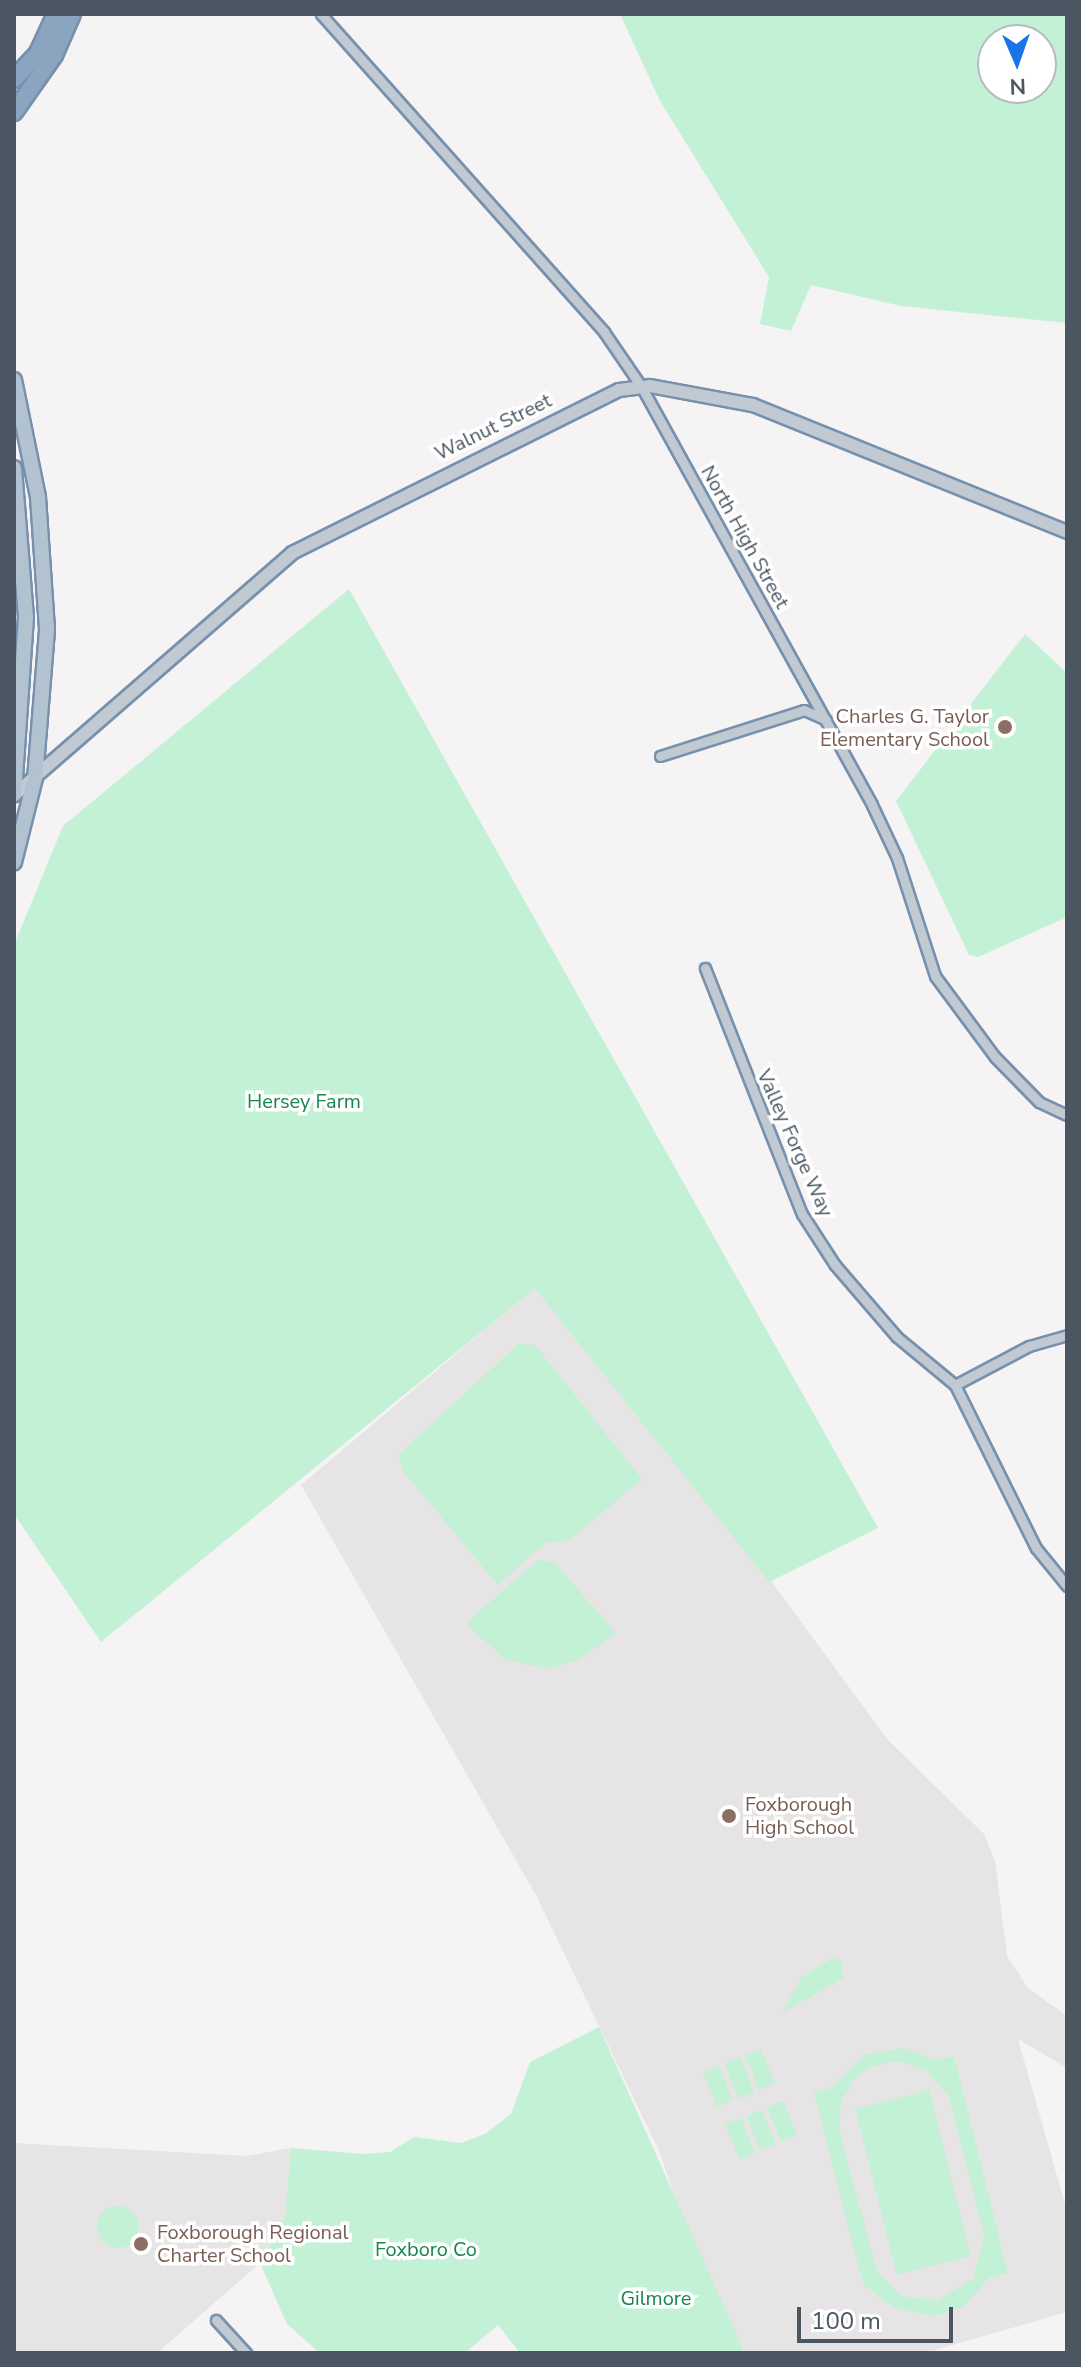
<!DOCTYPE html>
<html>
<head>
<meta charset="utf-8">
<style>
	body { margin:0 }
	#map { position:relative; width:1081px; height:2367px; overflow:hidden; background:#f5f3f3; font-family:"Nunito Sans",sans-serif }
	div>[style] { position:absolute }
	.education>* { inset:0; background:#e6e4e5 }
	.green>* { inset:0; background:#c3f1d5; transform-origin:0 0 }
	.round { border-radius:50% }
	.roads { filter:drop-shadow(2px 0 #7690ad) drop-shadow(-2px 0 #7690ad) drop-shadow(0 2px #7690ad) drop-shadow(0 -2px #7690ad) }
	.minor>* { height:9px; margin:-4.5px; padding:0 4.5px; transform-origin:4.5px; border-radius:4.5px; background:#c1cad2 }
	.tertiary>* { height:12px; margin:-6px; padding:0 6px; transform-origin:6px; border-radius:6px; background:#c1cad2 }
	.primary>* { height:14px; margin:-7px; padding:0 7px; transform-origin:7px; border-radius:7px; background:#b3c2d1 }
	.motorway>* { height:16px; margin:-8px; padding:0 8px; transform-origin:8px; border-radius:8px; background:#8ba5c1 }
	.dots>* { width:22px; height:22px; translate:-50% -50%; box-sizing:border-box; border:4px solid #fff; border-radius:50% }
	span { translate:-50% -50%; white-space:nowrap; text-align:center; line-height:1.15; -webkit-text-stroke:7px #fff; paint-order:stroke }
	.street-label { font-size:20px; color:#4a5661 }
	.education-label { font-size:20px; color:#785e54 }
	.right { translate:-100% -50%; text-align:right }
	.left { translate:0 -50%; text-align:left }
	.park-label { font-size:20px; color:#17864f }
	.frame { position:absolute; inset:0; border:16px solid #4a5661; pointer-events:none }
	.north { position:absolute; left:977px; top:24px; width:80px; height:80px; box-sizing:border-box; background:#fff; border:2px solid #b7bbc0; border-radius:50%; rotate:178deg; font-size:22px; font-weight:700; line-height:32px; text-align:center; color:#4a5661 }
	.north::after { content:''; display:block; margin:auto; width:28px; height:36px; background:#1a73e8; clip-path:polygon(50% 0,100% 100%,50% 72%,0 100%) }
	.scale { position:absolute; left:797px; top:2307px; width:156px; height:36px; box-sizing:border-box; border:4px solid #4a5661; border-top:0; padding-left:10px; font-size:24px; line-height:28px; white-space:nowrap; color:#4a5661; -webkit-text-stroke:6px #fff; paint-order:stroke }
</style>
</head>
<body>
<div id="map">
	<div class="education">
		<i style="clip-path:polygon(535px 1287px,724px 1517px,888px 1740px,984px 1834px,995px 1861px,1007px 1956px,1028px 1988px,1067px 2016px,1067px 2068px,1018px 2039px,1067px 2211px,1067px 2312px,925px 2353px,745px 2353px,683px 2220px,659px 2151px,537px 1897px,301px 1485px)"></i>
		<i style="clip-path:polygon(14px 2143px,247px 2156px,291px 2148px,285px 2217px,260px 2263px,157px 2353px,14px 2353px)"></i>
	</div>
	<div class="green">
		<i style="clip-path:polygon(evenodd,620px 14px,1067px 14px,1067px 323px,901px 306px,811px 285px,791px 331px,760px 324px,769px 277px,660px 101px,620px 14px,993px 40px,1041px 40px,1041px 88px,993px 88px,993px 40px)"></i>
		<i style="clip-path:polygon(349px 589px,878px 1528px,769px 1582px,535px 1288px,101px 1642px,14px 1514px,14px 945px,63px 826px)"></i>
		<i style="clip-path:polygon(1025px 634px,1067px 673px,1067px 917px,978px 957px,969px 955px,896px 801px)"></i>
		<i style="clip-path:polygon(518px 1344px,535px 1345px,642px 1479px,571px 1539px,545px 1543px,498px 1585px,403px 1471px,398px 1455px)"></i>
		<i style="clip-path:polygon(538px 1560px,554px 1562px,616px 1633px,579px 1660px,549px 1669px,504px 1659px,466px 1623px)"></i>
		<i style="clip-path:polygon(834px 1957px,842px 1961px,843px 1978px,782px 2013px,802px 1977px)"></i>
		<i style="clip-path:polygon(599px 2027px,745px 2353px,520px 2353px,498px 2325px,465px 2353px,320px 2353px,287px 2324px,260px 2263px,285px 2217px,291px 2148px,364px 2154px,390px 2152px,414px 2137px,461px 2143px,485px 2134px,511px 2114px,530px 2062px)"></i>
		<i style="clip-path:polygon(evenodd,904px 2048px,936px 2060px,954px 2056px,1008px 2273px,990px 2277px,963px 2307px,933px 2316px,894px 2308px,863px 2284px,814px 2092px,830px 2089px,865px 2054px,904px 2048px,897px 2061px,927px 2071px,949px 2097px,984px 2235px,973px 2279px,936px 2301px,901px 2296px,877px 2272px,839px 2129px,841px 2103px,853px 2080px,873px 2066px,897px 2061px)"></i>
		<i style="left:761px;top:2049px;width:37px;height:17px;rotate:68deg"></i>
		<i style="left:740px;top:2057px;width:38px;height:17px;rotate:68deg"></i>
		<i style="left:719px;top:2066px;width:37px;height:17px;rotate:68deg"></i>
		<i style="left:929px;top:2090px;width:171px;height:76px;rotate:76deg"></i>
		<i style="left:783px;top:2101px;width:37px;height:17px;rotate:68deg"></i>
		<i style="left:762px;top:2110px;width:37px;height:17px;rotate:68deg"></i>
		<i style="left:741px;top:2118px;width:38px;height:17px;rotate:68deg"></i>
		<i class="round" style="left:97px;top:2206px;width:42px;height:42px"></i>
	</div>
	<div class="roads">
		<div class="minor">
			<i style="left:321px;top:14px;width:426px;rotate:48.3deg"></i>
			<i style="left:604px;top:332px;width:65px;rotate:55.6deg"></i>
			<i style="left:641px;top:386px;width:478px;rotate:61.1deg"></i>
			<i style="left:872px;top:805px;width:59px;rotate:64.7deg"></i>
			<i style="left:897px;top:858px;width:124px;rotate:72.1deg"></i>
			<i style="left:935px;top:976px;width:101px;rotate:53.5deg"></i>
			<i style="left:995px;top:1057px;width:63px;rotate:45.6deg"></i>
			<i style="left:1039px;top:1102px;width:31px;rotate:25deg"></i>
			<i style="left:660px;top:756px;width:151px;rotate:-17.7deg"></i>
			<i style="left:804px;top:710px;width:24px;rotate:24deg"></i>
			<i style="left:705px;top:968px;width:264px;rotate:68.5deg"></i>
			<i style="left:802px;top:1214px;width:61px;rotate:57.1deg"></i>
			<i style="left:835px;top:1265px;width:95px;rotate:49.3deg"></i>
			<i style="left:897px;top:1337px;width:75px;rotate:39.6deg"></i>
			<i style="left:955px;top:1385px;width:182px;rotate:63.6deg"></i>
			<i style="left:1036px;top:1548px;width:49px;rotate:50.8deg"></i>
			<i style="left:955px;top:1385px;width:84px;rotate:-27.8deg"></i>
			<i style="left:1029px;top:1346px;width:40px;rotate:-16deg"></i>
			<i style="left:216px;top:2320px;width:45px;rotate:47.7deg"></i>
		</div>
		<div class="tertiary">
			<i style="left:14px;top:795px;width:369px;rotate:-41deg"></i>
			<i style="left:292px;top:553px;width:365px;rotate:-26.5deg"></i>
			<i style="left:619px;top:390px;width:31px;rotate:-7deg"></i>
			<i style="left:650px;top:386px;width:105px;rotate:10.5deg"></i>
			<i style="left:753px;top:405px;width:339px;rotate:22deg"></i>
		</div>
		<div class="primary">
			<i style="left:14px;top:380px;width:119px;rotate:78.4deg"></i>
			<i style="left:38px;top:497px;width:133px;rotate:86.1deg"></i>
			<i style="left:47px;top:630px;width:148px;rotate:94.6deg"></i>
			<i style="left:35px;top:778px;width:87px;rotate:104deg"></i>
			<i style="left:14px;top:468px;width:149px;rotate:85.4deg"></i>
			<i style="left:26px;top:617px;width:178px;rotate:93.9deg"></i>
		</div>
		<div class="motorway">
			<i style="left:14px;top:79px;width:35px;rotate:-47deg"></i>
			<i style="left:38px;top:53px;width:43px;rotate:-65.2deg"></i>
			<i style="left:14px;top:112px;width:70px;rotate:-54.9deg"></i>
			<i style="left:54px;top:55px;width:45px;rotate:-66.3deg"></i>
		</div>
	</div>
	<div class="dots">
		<i style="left:1005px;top:727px;background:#8d6e63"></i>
		<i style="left:729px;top:1816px;background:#8d6e63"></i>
		<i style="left:141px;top:2244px;background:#8d6e63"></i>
	</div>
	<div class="street-label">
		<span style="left:493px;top:427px;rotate:-26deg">Walnut Street</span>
		<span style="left:745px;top:537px;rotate:61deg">North High Street</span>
		<span style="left:795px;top:1143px;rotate:66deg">Valley Forge Way</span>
	</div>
	<div class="education-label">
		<span class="right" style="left:989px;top:728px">Charles G. Taylor<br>Elementary School</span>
		<span class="left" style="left:745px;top:1816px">Foxborough<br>High School</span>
		<span class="left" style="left:157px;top:2244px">Foxborough Regional<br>Charter School</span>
	</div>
	<div class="park-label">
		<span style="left:304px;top:1101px">Hersey Farm</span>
		<span style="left:426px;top:2249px">Foxboro Co</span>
		<span style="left:656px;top:2298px">Gilmore</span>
	</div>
	<div class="frame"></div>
	<div class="north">N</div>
	<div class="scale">100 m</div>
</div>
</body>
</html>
